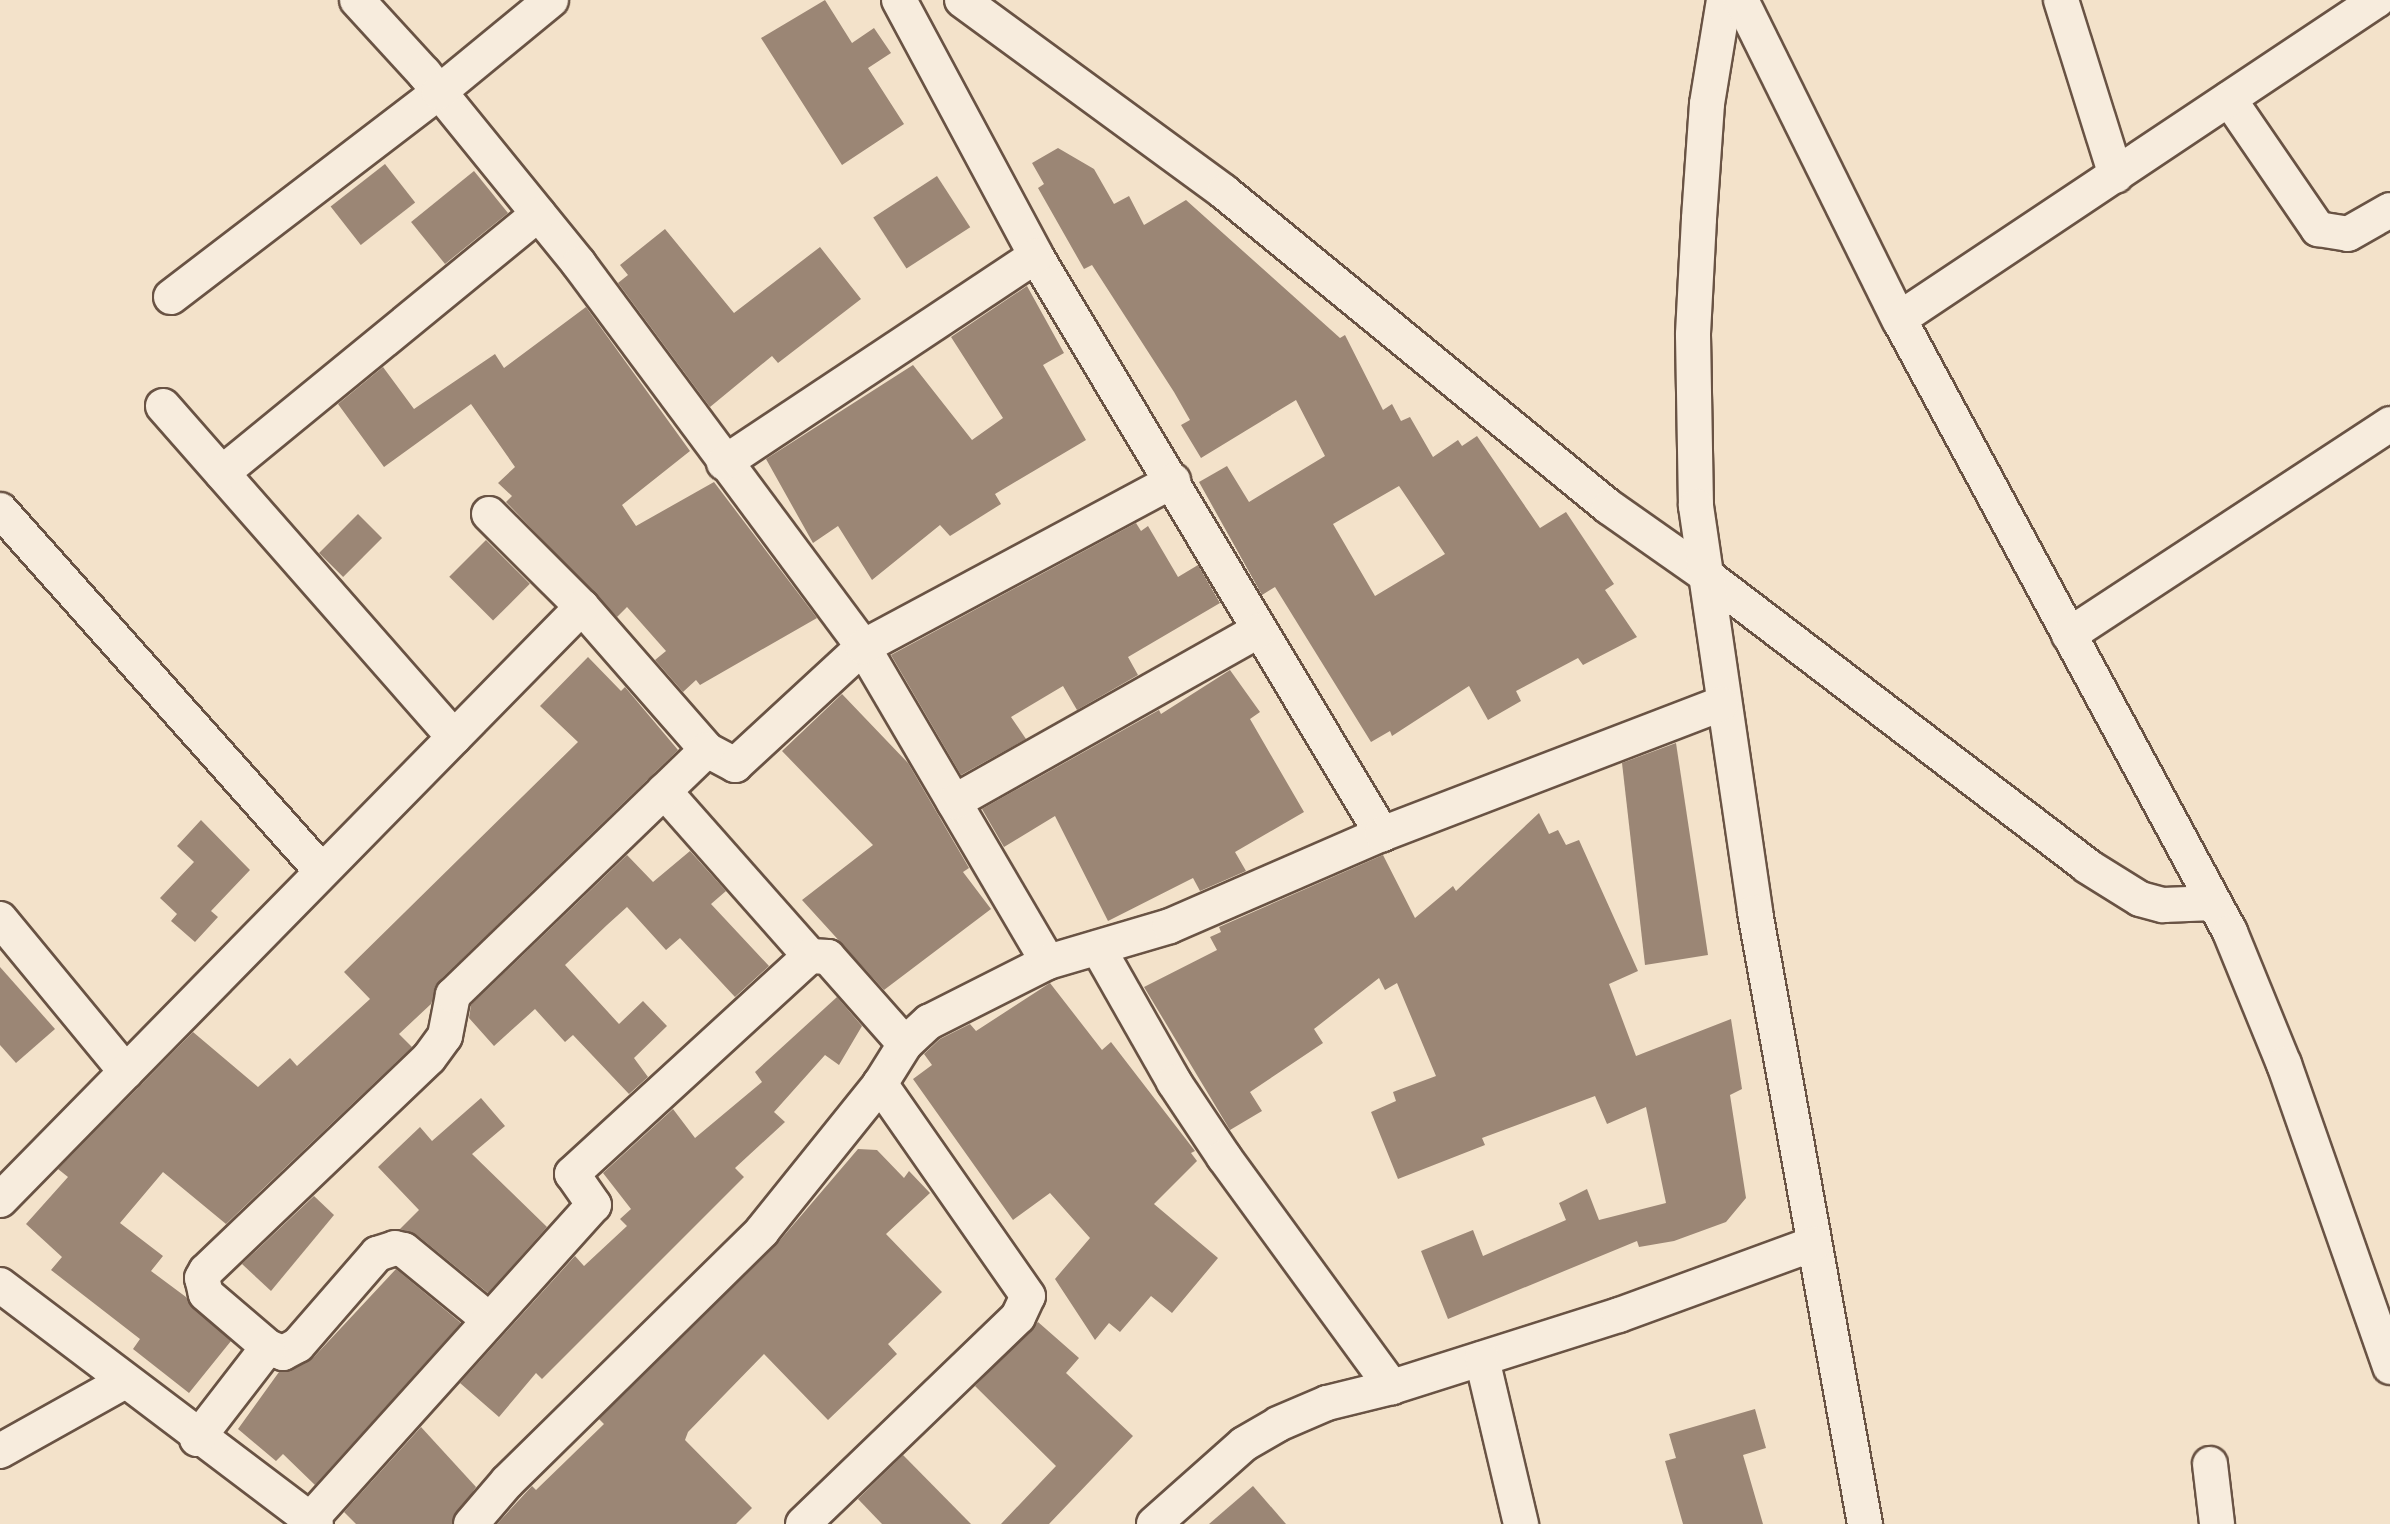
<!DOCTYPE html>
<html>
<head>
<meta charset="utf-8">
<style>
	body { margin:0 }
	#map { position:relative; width:2390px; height:1524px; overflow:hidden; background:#f3e2ca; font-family:"Libre Caslon Text",serif }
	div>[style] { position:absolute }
	.building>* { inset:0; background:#9b8675; transform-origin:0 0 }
	.roads { filter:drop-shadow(2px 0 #695344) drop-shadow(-2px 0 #695344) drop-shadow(0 2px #695344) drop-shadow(0 -2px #695344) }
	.street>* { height:34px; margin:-17px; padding:0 17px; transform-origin:17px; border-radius:17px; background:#f7ecdd }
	span { translate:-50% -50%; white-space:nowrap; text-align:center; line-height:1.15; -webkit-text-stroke:8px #f7ecdd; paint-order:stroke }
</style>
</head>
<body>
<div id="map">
	<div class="building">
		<i style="clip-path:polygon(825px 0,852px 43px,874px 28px,891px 53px,868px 68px,904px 124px,842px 165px,761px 38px)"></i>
		<i style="clip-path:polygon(evenodd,1058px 148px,1094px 169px,1114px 204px,1129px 196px,1144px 225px,1186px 200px,1340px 338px,1345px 335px,1383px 410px,1392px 404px,1401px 421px,1410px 417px,1433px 457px,1458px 440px,1462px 446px,1477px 436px,1540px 528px,1566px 512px,1614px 584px,1605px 590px,1637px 637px,1583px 665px,1578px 658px,1516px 691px,1521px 701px,1488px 720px,1469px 686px,1392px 736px,1390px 731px,1371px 742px,1275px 587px,1262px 595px,1199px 482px,1227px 466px,1249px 502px,1325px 456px,1296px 400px,1201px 458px,1181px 425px,1190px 420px,1174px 392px,1092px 265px,1084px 269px,1038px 188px,1044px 184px,1032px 163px,1058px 148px,1399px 486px,1445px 554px,1375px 596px,1333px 524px,1399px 486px)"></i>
		<i style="left:385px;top:164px;width:49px;height:69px;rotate:52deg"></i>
		<i style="left:474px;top:171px;width:54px;height:81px;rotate:51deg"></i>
		<i style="left:937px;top:176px;width:61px;height:76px;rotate:57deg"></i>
		<i style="clip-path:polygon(665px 229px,734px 313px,820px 247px,861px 299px,778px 363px,772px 356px,710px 407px,618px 283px,628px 275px,620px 265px)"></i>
		<i style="clip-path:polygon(1027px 286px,1064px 353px,1043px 365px,1086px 440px,995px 494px,1001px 504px,950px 536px,940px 525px,872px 580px,838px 526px,813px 543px,766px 459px,913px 365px,972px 440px,1003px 418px,951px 337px)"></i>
		<i style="clip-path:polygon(586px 307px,690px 451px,622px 505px,636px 526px,714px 482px,817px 618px,700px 685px,696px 680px,683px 692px,655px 660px,666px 651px,627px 607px,617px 617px,506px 502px,512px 496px,498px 483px,515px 467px,471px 404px,384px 467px,338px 404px,383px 367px,414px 409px,495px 354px,504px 368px)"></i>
		<i style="left:358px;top:514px;width:34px;height:55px;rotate:45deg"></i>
		<i style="clip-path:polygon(1136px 523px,1141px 531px,1148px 526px,1178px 577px,1198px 565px,1220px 603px,1128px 657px,1138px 675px,1077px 710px,1063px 686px,1011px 717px,1026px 739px,961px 775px,891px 655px)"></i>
		<i style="left:486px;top:540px;width:62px;height:52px;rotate:45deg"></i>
		<i style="clip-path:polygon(588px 657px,621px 691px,625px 687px,678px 750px,439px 981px,431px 1004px,399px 1034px,412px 1047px,226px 1224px,163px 1172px,120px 1223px,163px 1256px,151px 1271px,186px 1297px,231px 1341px,189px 1393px,133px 1349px,140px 1339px,51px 1270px,62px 1257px,26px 1224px,68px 1177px,58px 1169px,193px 1032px,258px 1087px,290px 1058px,297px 1066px,370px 999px,344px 972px,578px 742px,540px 706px)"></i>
		<i style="clip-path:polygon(1230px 670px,1260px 712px,1250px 719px,1304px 812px,1235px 852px,1246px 871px,1200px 891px,1193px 878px,1108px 921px,1055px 816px,1004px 847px,982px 809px,1159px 710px,1161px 714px)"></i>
		<i style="clip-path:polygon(842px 694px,908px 763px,969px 868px,963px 872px,991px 909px,884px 990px,802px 900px,873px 845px,782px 751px)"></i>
		<i style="clip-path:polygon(1676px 743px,1708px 955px,1645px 965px,1622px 763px)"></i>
		<i style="clip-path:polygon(1539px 813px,1549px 834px,1558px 830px,1566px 845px,1579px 840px,1638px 971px,1609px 984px,1636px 1056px,1731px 1019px,1742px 1089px,1730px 1095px,1746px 1198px,1726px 1222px,1674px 1241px,1639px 1247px,1637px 1241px,1448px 1319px,1421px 1251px,1473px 1230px,1483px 1256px,1566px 1220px,1559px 1203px,1587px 1189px,1599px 1220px,1666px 1203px,1646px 1107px,1607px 1124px,1595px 1096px,1482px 1138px,1485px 1145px,1398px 1179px,1371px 1112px,1396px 1101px,1393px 1092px,1436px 1076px,1397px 983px,1385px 990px,1379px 978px,1314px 1029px,1323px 1043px,1250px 1092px,1262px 1111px,1230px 1130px,1144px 987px,1217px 950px,1210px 937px,1221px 932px,1219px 927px,1383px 855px,1415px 918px,1453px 886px,1456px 891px)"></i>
		<i style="clip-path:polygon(201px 820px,250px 870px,211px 911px,218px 917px,195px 942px,171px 921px,177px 914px,160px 898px,194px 862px,177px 846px)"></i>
		<i style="clip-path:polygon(690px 851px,726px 891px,711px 904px,769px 966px,735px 997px,680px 938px,666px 950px,627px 907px,607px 925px,565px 965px,619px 1024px,643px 1001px,667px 1026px,634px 1058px,648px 1077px,629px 1094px,573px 1035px,565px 1042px,535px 1009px,494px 1046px,469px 1018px,471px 1005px,627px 855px,653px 882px)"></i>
		<i style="clip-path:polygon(0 967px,55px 1029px,16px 1063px,0 1045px)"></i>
		<i style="clip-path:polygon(1050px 983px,1102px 1050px,1111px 1042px,1195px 1151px,1191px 1153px,1197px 1161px,1154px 1204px,1218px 1258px,1172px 1313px,1151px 1296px,1120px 1332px,1109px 1323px,1095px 1340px,1055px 1279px,1090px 1238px,1050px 1193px,1013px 1220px,913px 1079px,932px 1065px,924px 1054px,940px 1039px,970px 1024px,976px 1031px)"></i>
		<i style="clip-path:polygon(837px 997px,862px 1026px,839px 1065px,825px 1055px,774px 1112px,785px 1122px,735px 1168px,744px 1177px,542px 1379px,536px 1373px,499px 1417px,460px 1383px,575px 1256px,584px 1266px,627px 1226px,620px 1219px,631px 1209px,603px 1173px,673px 1109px,695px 1138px,762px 1082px,755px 1072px)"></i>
		<i style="clip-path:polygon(481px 1098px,505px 1126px,472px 1154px,547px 1227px,488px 1293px,417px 1235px,400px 1229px,419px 1210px,378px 1167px,420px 1127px,432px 1141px)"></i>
		<i style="clip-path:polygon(858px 1149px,877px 1150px,904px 1178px,909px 1171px,930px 1193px,886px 1234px,942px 1292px,888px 1344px,897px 1354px,828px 1420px,764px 1354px,688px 1432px,685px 1440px,752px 1508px,736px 1524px,497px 1524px,532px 1486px,536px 1490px,604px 1424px,599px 1419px,776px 1245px)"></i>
		<i style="clip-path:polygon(314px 1196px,334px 1215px,271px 1291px,242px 1264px)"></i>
		<i style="clip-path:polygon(396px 1269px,461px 1323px,315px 1485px,283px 1454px,276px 1461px,238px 1429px,279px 1372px,313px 1358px)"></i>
		<i style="clip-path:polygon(1038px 1322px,1079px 1358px,1066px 1373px,1133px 1436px,1049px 1524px,1001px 1524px,1056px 1466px,975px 1386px)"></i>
		<i style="clip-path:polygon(1755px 1409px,1766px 1448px,1743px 1455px,1763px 1524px,1683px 1524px,1665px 1461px,1676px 1458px,1669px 1434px)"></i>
		<i style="clip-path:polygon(421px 1427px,476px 1487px,452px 1524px,356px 1524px,344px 1512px)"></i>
		<i style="clip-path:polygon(903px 1455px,971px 1524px,882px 1524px,858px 1499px)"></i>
		<i style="clip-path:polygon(1253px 1486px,1286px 1524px,1209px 1524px)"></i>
	</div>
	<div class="roads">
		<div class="street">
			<i style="left:357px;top:0;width:99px;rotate:47.5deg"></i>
			<i style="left:424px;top:73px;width:246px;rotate:50.9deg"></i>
			<i style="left:579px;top:264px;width:477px;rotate:53.4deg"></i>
			<i style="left:863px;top:647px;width:365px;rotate:59.6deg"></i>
			<i style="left:899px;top:0;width:290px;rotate:61.8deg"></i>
			<i style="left:1036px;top:256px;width:674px;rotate:59.09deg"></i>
			<i style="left:962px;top:0;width:325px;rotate:36.2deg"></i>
			<i style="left:1224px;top:192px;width:497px;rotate:39.3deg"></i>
			<i style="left:1609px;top:507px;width:115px;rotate:35.1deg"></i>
			<i style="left:1703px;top:573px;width:483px;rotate:37.3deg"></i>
			<i style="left:2087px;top:866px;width:62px;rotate:31.9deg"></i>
			<i style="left:2140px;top:899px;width:24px;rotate:15deg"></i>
			<i style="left:2163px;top:905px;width:51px;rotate:-2.2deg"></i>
			<i style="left:1724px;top:0;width:105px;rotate:99.3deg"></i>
			<i style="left:1707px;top:104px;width:115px;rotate:94deg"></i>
			<i style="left:1699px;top:219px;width:116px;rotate:93deg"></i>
			<i style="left:1693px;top:335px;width:171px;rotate:89deg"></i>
			<i style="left:1696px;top:506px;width:410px;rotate:81.7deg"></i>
			<i style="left:1755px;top:912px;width:622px;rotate:79.81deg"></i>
			<i style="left:1741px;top:0;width:356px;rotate:63.7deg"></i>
			<i style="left:1899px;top:319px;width:697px;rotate:61.63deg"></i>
			<i style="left:2230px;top:932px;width:143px;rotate:67.8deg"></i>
			<i style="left:2284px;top:1064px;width:321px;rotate:70.7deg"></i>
			<i style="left:2061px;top:0;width:184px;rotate:72.6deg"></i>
			<i style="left:2229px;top:99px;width:158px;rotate:55.6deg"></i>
			<i style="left:2318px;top:229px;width:30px;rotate:9deg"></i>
			<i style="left:2348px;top:234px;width:48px;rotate:-29.7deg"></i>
			<i style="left:171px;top:297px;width:337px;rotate:-37.4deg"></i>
			<i style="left:439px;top:92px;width:145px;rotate:-39.4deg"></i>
			<i style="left:1899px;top:319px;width:575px;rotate:-33.72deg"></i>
			<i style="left:163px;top:406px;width:441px;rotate:48.7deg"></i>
			<i style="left:724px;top:463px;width:374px;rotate:-33.6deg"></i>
			<i style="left:222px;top:473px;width:409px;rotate:-39.3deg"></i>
			<i style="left:0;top:510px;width:484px;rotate:48.3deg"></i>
			<i style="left:489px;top:514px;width:132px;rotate:45deg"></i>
			<i style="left:582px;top:607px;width:190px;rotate:48.8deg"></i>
			<i style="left:707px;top:750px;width:32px;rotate:28deg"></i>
			<i style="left:735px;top:765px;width:174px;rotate:-42.7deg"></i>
			<i style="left:863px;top:647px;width:352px;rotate:-28.2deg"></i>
			<i style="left:2069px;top:635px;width:384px;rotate:-33.3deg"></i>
			<i style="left:664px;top:791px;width:220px;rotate:48.5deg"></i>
			<i style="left:954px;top:802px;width:349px;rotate:-29.4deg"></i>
			<i style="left:0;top:919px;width:198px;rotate:50.5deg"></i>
			<i style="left:1098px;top:948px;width:154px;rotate:60.4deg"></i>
			<i style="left:1174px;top:1082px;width:90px;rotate:56.3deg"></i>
			<i style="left:1224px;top:1157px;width:285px;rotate:53.9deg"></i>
			<i style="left:1392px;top:1387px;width:238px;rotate:-17.6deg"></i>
			<i style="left:1619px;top:1315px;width:207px;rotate:-20.1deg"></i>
			<i style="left:0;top:1200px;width:831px;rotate:-45.54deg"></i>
			<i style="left:0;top:1285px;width:396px;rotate:37.1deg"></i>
			<i style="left:268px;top:1347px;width:16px;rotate:22deg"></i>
			<i style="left:283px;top:1353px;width:17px;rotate:-28deg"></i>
			<i style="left:298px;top:1345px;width:121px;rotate:-49deg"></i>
			<i style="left:377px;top:1254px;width:19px;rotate:-18deg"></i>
			<i style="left:395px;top:1248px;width:9px;rotate:13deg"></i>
			<i style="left:404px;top:1250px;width:109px;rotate:39.4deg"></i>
			<i style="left:1482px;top:1359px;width:170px;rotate:76.7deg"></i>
			<i style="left:197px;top:1439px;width:116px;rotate:-52.3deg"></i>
			<i style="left:268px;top:1347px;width:82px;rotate:-139.5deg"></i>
			<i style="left:206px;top:1294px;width:16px;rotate:-104deg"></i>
			<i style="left:202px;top:1278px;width:8px;rotate:-60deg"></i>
			<i style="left:206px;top:1271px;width:308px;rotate:-43.7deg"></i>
			<i style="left:429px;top:1058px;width:27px;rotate:-54deg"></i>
			<i style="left:445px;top:1036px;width:42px;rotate:-79deg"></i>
			<i style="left:453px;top:995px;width:353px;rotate:-44deg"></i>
			<i style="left:0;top:1451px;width:143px;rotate:-29.2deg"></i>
			<i style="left:2210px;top:1464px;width:60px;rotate:83.3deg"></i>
			<i style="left:310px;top:1520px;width:424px;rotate:-48deg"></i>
			<i style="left:594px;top:1205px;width:38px;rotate:-125deg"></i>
			<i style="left:572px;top:1174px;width:323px;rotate:-42.5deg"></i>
			<i style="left:810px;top:956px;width:18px;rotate:3deg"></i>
			<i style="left:828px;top:957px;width:116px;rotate:48.5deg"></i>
			<i style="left:471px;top:1524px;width:55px;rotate:-49.4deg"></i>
			<i style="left:507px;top:1482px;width:358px;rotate:-44.5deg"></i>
			<i style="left:762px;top:1231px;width:189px;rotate:-51.2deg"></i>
			<i style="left:880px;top:1084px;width:47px;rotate:-58deg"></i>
			<i style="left:905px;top:1044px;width:33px;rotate:-43deg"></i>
			<i style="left:929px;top:1022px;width:133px;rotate:-26.8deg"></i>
			<i style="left:1048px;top:962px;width:127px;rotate:-16.4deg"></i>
			<i style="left:1170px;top:926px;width:231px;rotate:-23.5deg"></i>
			<i style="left:1382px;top:834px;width:363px;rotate:-21deg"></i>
			<i style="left:803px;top:1524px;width:298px;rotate:-43.9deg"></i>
			<i style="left:1018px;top:1317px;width:23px;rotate:-65deg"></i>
			<i style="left:1028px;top:1296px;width:259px;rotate:-124.9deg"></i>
			<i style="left:1154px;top:1524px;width:120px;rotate:-41.6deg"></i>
			<i style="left:1244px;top:1444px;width:39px;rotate:-30deg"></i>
			<i style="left:1278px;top:1424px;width:53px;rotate:-23.2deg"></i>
			<i style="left:1327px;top:1403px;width:67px;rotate:-13.8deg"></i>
		</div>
	</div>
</div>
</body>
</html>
